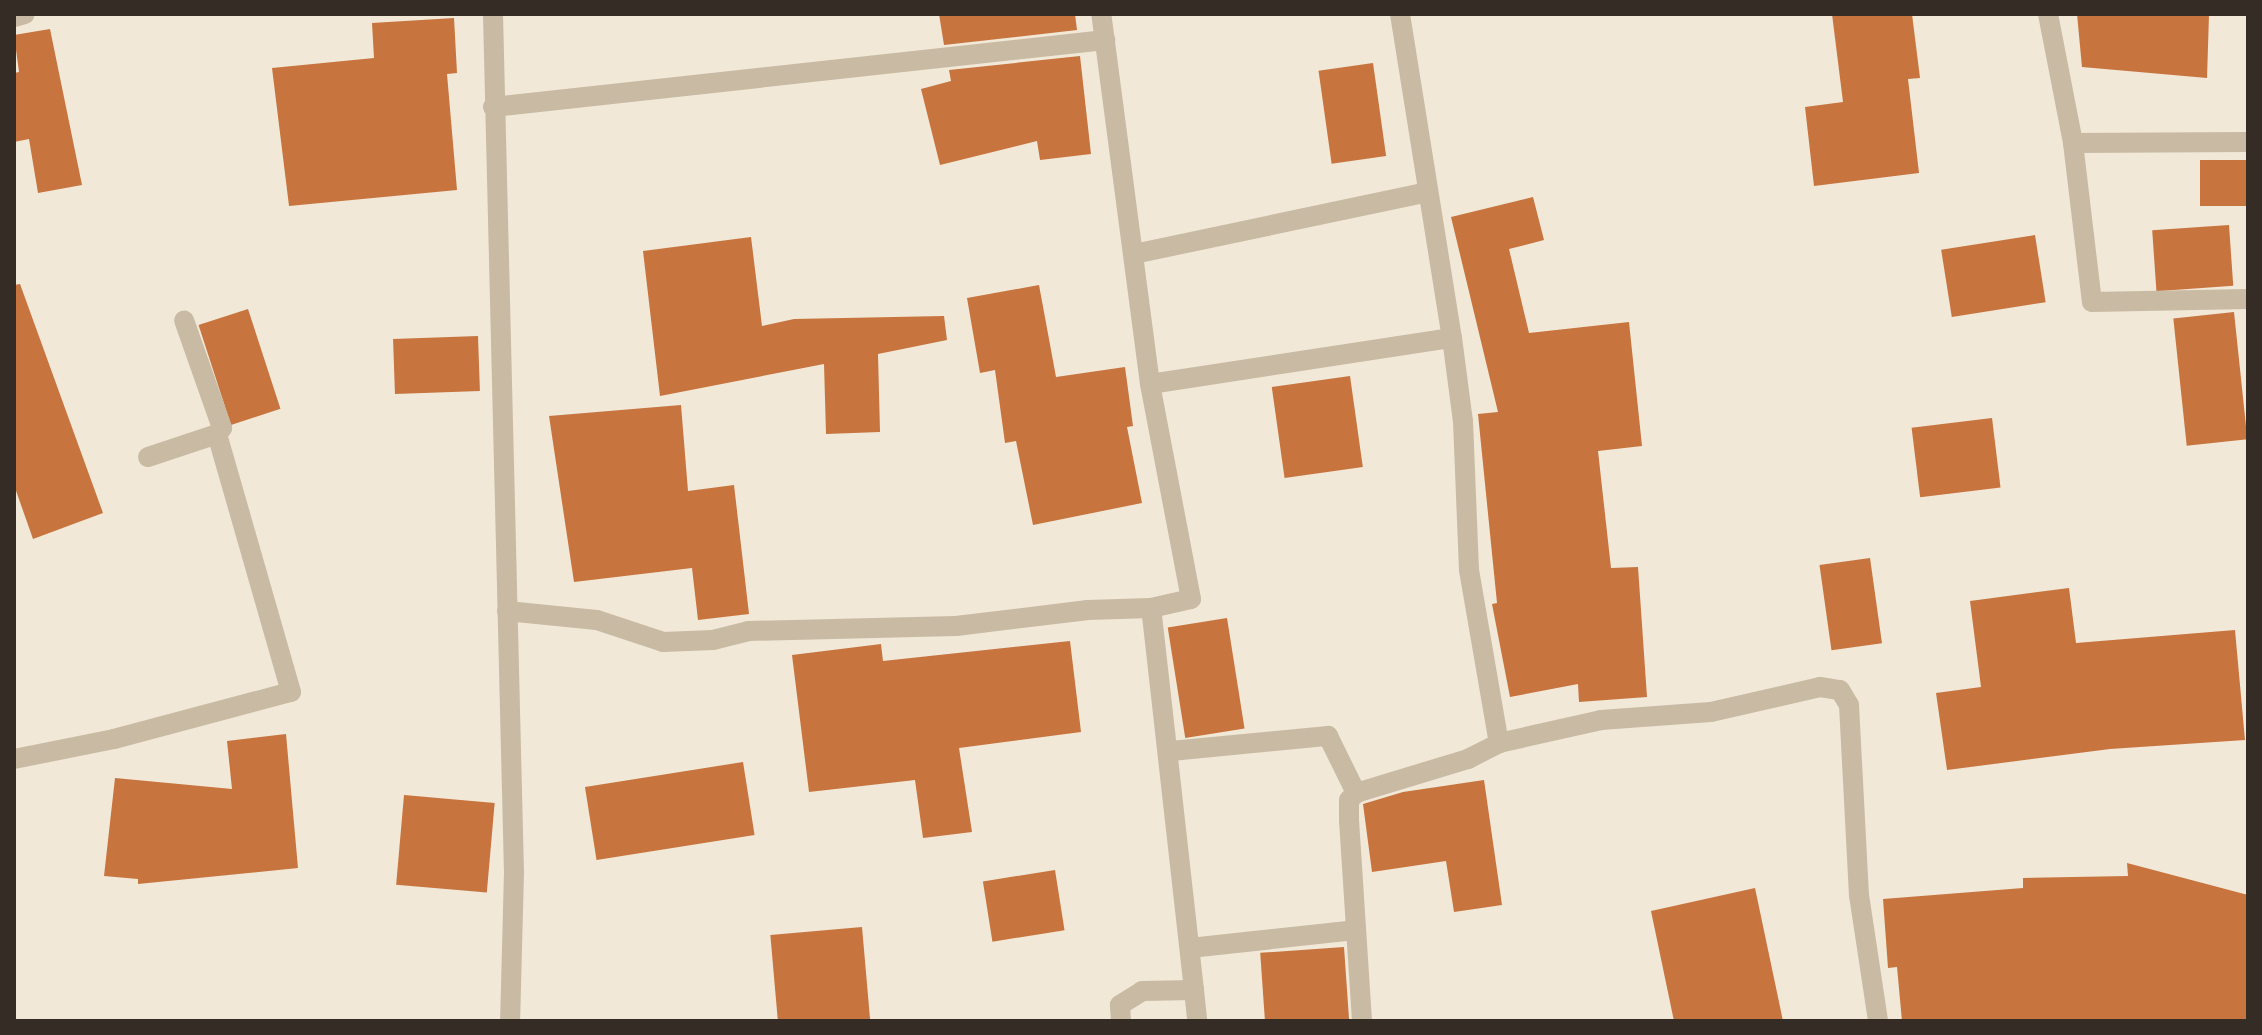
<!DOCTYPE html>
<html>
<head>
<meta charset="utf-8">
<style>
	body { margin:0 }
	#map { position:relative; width:2262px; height:1035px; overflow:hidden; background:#f1e8d7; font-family:"Source Sans 3",sans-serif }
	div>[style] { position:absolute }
	.building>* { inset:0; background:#c7743f; transform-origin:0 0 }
	.service>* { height:20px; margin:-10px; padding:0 10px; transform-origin:10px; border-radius:10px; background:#c9baa3 }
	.minor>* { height:20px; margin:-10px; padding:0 10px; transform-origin:10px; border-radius:10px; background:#c9baa3 }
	span { translate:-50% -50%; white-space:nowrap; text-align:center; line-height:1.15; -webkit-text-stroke:6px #f9f2e3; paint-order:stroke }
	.frame { position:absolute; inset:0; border:16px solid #342c25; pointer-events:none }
</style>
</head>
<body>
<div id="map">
	<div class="building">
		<i style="clip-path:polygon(939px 14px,1075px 14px,1077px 30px,944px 45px)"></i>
		<i style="clip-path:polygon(1832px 14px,1912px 14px,1920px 78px,1908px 79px,1919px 173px,1814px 186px,1805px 107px,1843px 102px)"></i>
		<i style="clip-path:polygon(2077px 14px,2209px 14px,2207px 78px,2082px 67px)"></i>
		<i style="clip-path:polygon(454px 18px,457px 73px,447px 74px,457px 190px,289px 206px,272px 68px,374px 58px,372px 23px)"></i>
		<i style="clip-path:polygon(50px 29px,82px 185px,38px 193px,29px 139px,14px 142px,14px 73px,19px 72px,14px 35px)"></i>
		<i style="clip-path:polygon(1080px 56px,1091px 154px,1040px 160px,1037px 141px,940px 165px,921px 89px,951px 81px,949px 70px)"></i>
		<i style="left:1373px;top:63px;width:94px;height:55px;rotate:82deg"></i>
		<i style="left:2200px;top:160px;width:48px;height:46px"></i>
		<i style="clip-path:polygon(1533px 197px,1544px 240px,1509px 249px,1529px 333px,1629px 322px,1642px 446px,1598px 451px,1611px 568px,1638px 567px,1647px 697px,1579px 702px,1578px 684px,1510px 697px,1492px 604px,1497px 603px,1478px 414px,1498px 412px,1451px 217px)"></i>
		<i style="left:2229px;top:225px;width:61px;height:77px;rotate:86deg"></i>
		<i style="left:2035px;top:235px;width:68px;height:95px;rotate:81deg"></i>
		<i style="clip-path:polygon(751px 237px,762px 326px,794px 319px,944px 316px,947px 340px,878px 354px,880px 432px,826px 434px,824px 364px,660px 396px,643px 251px)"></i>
		<i style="clip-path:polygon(20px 284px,103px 513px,33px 539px,14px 485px,14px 285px)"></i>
		<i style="clip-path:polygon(1039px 285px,1056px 377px,1125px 367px,1133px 426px,1127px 427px,1142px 503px,1033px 525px,1016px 441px,1005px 443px,995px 370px,980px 373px,967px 298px)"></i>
		<i style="left:248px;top:309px;width:105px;height:52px;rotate:72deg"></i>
		<i style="left:2234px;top:312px;width:128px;height:61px;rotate:84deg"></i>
		<i style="left:478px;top:336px;width:55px;height:85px;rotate:88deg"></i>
		<i style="left:1350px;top:376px;width:92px;height:79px;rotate:82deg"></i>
		<i style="clip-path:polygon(681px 405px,688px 491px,734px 485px,749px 614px,698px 620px,692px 568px,574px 582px,549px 416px)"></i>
		<i style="left:1992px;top:418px;width:70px;height:81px;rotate:83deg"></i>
		<i style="left:1870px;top:558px;width:86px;height:51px;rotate:82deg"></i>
		<i style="clip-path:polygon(2069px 588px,2076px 643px,2235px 630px,2245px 740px,2110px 749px,1947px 770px,1936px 693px,1981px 687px,1970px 601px)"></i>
		<i style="left:1227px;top:618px;width:112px;height:60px;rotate:81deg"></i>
		<i style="clip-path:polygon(1070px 641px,1081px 732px,959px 748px,972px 832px,923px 838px,915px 780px,809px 792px,792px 655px,881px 644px,883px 661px)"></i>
		<i style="clip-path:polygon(286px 734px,298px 868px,138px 884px,138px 879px,104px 876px,115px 778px,232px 789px,227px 741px)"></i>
		<i style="left:743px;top:762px;width:74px;height:160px;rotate:81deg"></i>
		<i style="clip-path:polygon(1484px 780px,1502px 905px,1454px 912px,1446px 861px,1372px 872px,1363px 804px,1403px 792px)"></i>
		<i style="left:404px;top:795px;width:91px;height:90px;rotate:5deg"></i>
		<i style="clip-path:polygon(2127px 863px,2248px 895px,2248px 1021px,1902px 1021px,1897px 967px,1888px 968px,1883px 899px,2023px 888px,2023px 878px,2128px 876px)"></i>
		<i style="left:1055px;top:870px;width:61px;height:73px;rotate:81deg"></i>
		<i style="clip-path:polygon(1755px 888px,1783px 1021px,1674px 1021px,1651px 911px)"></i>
		<i style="left:862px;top:927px;width:94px;height:92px;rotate:85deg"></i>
		<i style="left:1344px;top:947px;width:74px;height:84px;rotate:86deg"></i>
	</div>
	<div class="service">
		<i style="left:1134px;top:254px;width:300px;rotate:-11.9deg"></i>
		<i style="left:1194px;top:990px;width:31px;rotate:84deg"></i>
	</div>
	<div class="minor">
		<i style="left:493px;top:14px;width:858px;rotate:88.6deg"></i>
		<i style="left:514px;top:872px;width:149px;rotate:91.5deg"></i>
		<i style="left:1400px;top:14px;width:328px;rotate:80.9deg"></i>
		<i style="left:1452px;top:338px;width:84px;rotate:82.5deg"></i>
		<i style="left:1463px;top:421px;width:149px;rotate:87.7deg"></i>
		<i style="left:1469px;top:570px;width:176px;rotate:80.2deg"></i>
		<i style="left:2048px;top:14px;width:131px;rotate:79deg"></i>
		<i style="left:2073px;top:143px;width:160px;rotate:83.2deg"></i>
		<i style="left:2092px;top:302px;width:156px;rotate:-1.1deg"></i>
		<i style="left:14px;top:17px;width:11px;rotate:-15deg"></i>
		<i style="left:493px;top:107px;width:616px;rotate:-6.25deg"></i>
		<i style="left:2073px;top:143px;width:175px;rotate:-0.3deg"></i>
		<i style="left:1150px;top:384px;width:305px;rotate:-8.7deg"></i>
		<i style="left:148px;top:457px;width:73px;rotate:-18.4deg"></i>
		<i style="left:507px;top:611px;width:90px;rotate:5.7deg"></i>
		<i style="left:597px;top:620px;width:70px;rotate:18.4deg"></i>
		<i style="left:663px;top:642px;width:50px;rotate:-2.3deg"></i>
		<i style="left:713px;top:640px;width:36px;rotate:-14deg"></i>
		<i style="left:748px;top:631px;width:208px;rotate:-1.4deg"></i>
		<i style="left:956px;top:626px;width:133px;rotate:-6.9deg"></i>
		<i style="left:1088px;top:610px;width:63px;rotate:-1.8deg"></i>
		<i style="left:1151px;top:608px;width:41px;rotate:-12.7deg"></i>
		<i style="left:1191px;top:599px;width:219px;rotate:-100.8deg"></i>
		<i style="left:1150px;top:384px;width:373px;rotate:-97.5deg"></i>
		<i style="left:1171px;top:751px;width:158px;rotate:-5.5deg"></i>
		<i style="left:1328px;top:736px;width:64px;rotate:63.8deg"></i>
		<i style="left:14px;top:759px;width:102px;rotate:-11.3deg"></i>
		<i style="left:114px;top:739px;width:183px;rotate:-14.9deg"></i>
		<i style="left:291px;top:692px;width:268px;rotate:-106deg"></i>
		<i style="left:217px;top:434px;width:8px;rotate:-50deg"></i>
		<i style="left:222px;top:428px;width:114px;rotate:-109.4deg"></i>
		<i style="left:1190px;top:948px;width:166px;rotate:-6.2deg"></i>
		<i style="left:1121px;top:1021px;width:16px;rotate:-94deg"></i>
		<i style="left:1120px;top:1005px;width:26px;rotate:-32deg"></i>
		<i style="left:1142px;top:991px;width:52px;rotate:-1.1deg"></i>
		<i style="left:1194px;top:990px;width:384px;rotate:-96.4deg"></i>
		<i style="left:1362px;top:1021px;width:200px;rotate:-93.7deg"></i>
		<i style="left:1349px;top:821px;width:21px;rotate:-90deg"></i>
		<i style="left:1349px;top:800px;width:10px;rotate:-45deg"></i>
		<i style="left:1356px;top:793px;width:117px;rotate:-16.9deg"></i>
		<i style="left:1468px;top:759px;width:35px;rotate:-27deg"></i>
		<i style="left:1499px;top:743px;width:105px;rotate:-12.7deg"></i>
		<i style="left:1601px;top:720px;width:110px;rotate:-4.2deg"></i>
		<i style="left:1711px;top:712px;width:112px;rotate:-12.9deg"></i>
		<i style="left:1820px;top:687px;width:20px;rotate:9deg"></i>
		<i style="left:1840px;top:690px;width:17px;rotate:59deg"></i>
		<i style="left:1849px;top:705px;width:190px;rotate:87deg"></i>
		<i style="left:1859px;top:895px;width:127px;rotate:81.4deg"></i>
	</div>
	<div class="frame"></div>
</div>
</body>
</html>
